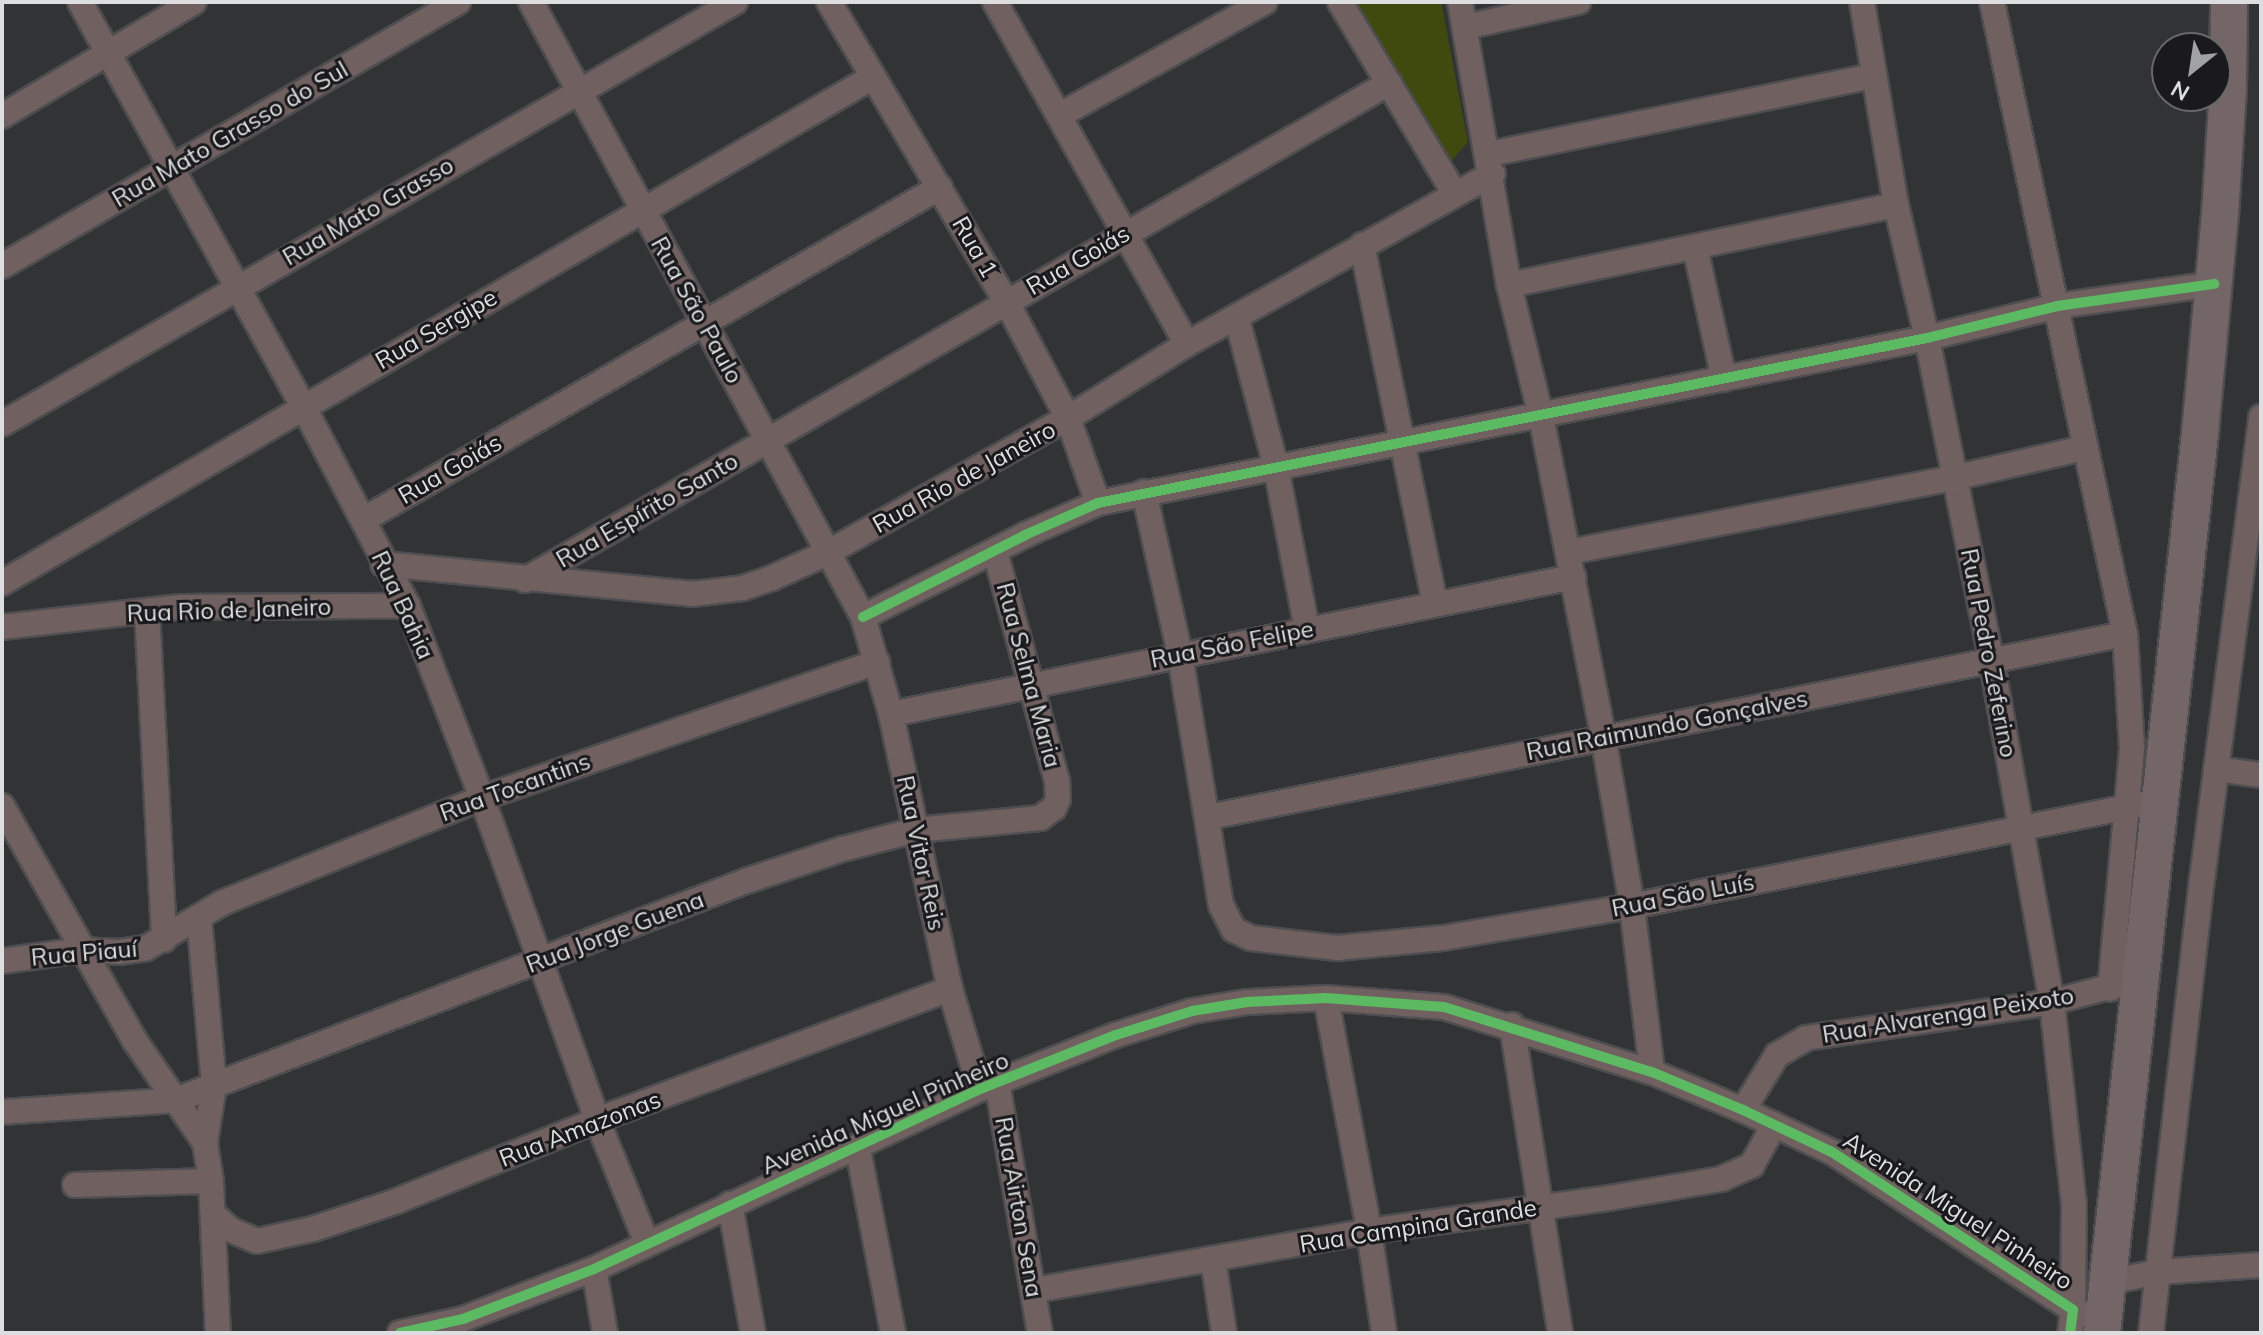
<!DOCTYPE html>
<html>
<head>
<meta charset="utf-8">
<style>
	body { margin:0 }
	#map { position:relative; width:2263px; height:1335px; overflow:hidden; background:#323335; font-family:Mulish,sans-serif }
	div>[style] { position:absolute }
	.green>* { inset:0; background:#404a0f }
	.roads { filter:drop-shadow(2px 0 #4e4e50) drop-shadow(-2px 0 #4e4e50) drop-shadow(0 2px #4e4e50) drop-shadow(0 -2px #4e4e50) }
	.minor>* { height:24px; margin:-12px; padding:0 12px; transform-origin:12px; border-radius:12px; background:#706160 }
	.highway>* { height:36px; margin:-18px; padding:0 18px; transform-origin:18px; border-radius:18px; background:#746566 }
	.cycleway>* { height:10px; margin:-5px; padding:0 5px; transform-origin:5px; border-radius:5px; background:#5cba63 }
	span { translate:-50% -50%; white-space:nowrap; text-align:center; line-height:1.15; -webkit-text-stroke:6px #1a1a1c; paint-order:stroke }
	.street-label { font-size:24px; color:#dddee0 }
	.frame { position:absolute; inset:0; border:4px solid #dddee0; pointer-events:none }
	.north { position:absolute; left:2151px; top:32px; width:80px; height:80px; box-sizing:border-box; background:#1a1a1c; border:2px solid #68686a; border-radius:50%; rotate:210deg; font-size:22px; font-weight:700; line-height:32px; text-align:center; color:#dddee0 }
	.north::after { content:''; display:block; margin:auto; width:28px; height:36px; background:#a1a2a4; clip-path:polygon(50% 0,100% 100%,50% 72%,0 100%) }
</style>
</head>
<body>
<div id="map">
	<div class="green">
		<i style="clip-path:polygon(1354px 2px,1441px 2px,1468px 142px,1448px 165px)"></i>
	</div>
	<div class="roads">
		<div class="minor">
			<i style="left:80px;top:2px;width:461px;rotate:61.1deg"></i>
			<i style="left:303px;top:406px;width:226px;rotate:62.3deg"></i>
			<i style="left:408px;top:606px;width:206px;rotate:68.9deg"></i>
			<i style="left:482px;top:798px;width:342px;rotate:70.3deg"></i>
			<i style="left:597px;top:1120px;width:133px;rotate:67.9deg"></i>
			<i style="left:531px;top:2px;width:699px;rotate:61.64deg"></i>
			<i style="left:863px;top:617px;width:101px;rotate:73.9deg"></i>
			<i style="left:891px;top:714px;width:281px;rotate:77.9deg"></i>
			<i style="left:950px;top:989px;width:104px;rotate:73.3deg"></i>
			<i style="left:829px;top:2px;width:347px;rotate:59.4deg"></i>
			<i style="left:1006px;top:301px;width:132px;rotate:62.1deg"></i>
			<i style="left:1068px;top:418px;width:90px;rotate:70.6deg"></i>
			<i style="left:995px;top:2px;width:392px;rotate:60.7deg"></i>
			<i style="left:1340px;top:2px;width:224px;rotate:59.1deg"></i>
			<i style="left:1460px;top:2px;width:287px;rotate:80.2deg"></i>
			<i style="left:1509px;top:285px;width:135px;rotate:76.3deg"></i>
			<i style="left:1541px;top:416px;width:326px;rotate:79deg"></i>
			<i style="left:1603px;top:736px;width:172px;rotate:80.3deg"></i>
			<i style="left:1632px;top:906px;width:167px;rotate:83.1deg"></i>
			<i style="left:1862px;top:2px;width:206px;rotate:80.5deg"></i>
			<i style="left:1896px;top:205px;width:137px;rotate:76.9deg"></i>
			<i style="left:1927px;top:338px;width:331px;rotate:78.7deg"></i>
			<i style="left:1992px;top:663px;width:344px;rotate:80deg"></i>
			<i style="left:2052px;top:1002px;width:204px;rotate:83.8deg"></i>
			<i style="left:2074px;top:1205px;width:105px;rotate:90.5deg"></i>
			<i style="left:2073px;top:1310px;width:11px;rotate:22deg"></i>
			<i style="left:1992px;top:2px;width:646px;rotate:78.12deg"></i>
			<i style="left:2125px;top:634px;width:115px;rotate:86.5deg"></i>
			<i style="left:2132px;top:749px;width:241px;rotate:95.2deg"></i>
			<i style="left:1465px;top:27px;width:116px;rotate:-12.5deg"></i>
			<i style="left:1060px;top:115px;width:234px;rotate:-28.9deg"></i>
			<i style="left:2px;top:116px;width:223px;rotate:-30.7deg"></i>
			<i style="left:1489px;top:154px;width:393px;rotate:-11.5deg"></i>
			<i style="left:1362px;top:245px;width:367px;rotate:78.5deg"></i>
			<i style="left:1695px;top:247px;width:135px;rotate:77.6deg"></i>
			<i style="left:2px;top:266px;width:527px;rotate:-30.07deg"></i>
			<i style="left:1509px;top:285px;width:395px;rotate:-11.7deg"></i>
			<i style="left:1237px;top:319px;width:153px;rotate:75.2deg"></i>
			<i style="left:1276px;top:467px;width:165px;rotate:79.2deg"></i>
			<i style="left:2px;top:424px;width:846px;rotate:-29.93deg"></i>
			<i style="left:1144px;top:492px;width:167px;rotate:77.5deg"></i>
			<i style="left:1180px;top:655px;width:253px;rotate:80.7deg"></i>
			<i style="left:1221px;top:905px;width:28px;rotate:63deg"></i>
			<i style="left:1234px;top:930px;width:19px;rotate:25deg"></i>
			<i style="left:1251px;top:938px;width:87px;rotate:6.6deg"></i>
			<i style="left:1337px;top:948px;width:106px;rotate:-5.4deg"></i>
			<i style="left:1443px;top:938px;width:192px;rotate:-9.6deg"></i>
			<i style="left:1632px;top:906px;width:536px;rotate:-11.29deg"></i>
			<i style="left:363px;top:520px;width:666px;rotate:-29.99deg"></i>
			<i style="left:1569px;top:552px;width:391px;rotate:-10.9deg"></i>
			<i style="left:1953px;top:478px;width:134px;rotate:-12.9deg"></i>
			<i style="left:383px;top:564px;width:310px;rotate:5.5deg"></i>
			<i style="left:692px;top:594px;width:51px;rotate:-6.7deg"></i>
			<i style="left:743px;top:588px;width:31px;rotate:-19deg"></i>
			<i style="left:772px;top:578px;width:60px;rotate:-24.4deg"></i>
			<i style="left:827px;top:553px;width:276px;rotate:-29.3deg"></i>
			<i style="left:1068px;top:418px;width:140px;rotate:-31.9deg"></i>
			<i style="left:1187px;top:344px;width:350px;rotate:-29.1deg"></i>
			<i style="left:525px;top:580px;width:997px;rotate:-29.91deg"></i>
			<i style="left:2px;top:583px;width:1005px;rotate:-30.16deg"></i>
			<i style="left:147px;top:611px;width:329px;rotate:87deg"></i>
			<i style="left:863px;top:617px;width:182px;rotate:-26.8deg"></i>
			<i style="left:1025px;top:535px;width:80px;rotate:-23.7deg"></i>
			<i style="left:1098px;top:503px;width:845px;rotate:-11.26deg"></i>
			<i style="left:1927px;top:338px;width:134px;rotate:-13.8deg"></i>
			<i style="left:2057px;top:306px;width:159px;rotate:-8deg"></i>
			<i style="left:2px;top:627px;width:180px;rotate:-6.4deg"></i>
			<i style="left:181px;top:607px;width:227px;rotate:-0.3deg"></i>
			<i style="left:891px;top:714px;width:696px;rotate:-11.36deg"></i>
			<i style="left:2216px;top:769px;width:45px;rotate:7.6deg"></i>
			<i style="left:2px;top:806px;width:270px;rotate:60.5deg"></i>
			<i style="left:135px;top:1041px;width:124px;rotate:55.5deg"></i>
			<i style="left:205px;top:1143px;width:38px;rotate:81deg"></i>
			<i style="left:211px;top:1181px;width:152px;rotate:87.4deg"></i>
			<i style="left:1209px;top:817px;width:934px;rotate:-11.3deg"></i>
			<i style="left:199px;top:917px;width:170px;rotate:84.9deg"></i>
			<i style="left:214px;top:1086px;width:58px;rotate:99deg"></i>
			<i style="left:2px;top:961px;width:80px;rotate:-7.9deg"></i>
			<i style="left:81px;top:950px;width:38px;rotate:3deg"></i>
			<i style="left:119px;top:952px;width:27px;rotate:-8deg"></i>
			<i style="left:146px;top:948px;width:88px;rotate:-30.6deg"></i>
			<i style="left:222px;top:903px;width:280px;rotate:-22deg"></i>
			<i style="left:482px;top:798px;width:418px;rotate:-19deg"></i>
			<i style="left:1326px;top:998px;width:237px;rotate:79.5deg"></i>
			<i style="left:1369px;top:1231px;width:103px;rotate:81.6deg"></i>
			<i style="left:1512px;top:1025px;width:312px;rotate:81.1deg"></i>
			<i style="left:997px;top:1082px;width:255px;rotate:80.3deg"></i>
			<i style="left:1743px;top:1110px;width:65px;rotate:-58.3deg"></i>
			<i style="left:1777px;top:1055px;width:34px;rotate:-30deg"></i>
			<i style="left:1806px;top:1038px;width:249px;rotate:-8.3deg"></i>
			<i style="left:2052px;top:1002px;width:74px;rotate:-14.8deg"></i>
			<i style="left:2px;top:1112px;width:174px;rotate:-3.9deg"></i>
			<i style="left:176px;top:1100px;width:611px;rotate:-21.02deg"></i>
			<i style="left:746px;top:881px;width:102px;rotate:-18.3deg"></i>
			<i style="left:843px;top:849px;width:75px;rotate:-14.6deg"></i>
			<i style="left:916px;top:830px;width:125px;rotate:-5.5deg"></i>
			<i style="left:1040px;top:818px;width:17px;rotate:-36deg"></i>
			<i style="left:1054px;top:808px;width:10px;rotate:-66deg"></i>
			<i style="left:1058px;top:799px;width:18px;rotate:-93deg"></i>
			<i style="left:1057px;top:781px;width:238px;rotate:-105.1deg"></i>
			<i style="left:858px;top:1149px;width:187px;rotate:79.2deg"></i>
			<i style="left:75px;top:1185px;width:136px;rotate:-1.7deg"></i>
			<i style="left:730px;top:1204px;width:131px;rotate:79.9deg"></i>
			<i style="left:213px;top:1214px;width:24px;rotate:42deg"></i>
			<i style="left:231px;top:1230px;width:28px;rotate:23deg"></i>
			<i style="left:257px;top:1241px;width:57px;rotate:-12.1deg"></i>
			<i style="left:313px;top:1229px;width:89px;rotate:-18.4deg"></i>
			<i style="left:397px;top:1201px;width:216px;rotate:-22deg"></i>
			<i style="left:597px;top:1120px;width:377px;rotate:-20.4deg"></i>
			<i style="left:1213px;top:1259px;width:75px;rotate:81.5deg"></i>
			<i style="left:594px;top:1269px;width:65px;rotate:80.2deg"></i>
			<i style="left:2109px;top:1282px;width:49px;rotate:-11.8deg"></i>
			<i style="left:2157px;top:1272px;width:104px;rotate:-3.9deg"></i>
			<i style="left:1035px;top:1290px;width:339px;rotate:-10deg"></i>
			<i style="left:1369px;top:1231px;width:242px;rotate:-7.8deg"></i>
			<i style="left:1609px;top:1198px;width:114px;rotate:-9.6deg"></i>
			<i style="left:1721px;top:1179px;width:34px;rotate:-24deg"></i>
			<i style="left:1752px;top:1165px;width:46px;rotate:-61.2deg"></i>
			<i style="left:400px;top:1333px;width:65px;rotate:-12.5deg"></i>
			<i style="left:463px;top:1319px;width:140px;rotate:-20.9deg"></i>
			<i style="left:594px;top:1269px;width:426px;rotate:-25deg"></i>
			<i style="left:980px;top:1089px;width:146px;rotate:-21.7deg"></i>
			<i style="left:1116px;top:1035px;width:80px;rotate:-17.5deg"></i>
			<i style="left:1192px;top:1011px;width:56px;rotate:-9.3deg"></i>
			<i style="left:1247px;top:1002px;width:79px;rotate:-2.9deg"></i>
			<i style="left:1326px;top:998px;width:118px;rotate:4.4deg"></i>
			<i style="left:1444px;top:1007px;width:218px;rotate:17.4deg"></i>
			<i style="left:1652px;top:1072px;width:99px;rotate:22.7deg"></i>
			<i style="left:1743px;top:1110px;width:98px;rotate:25.3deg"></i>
			<i style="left:1832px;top:1152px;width:288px;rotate:33.2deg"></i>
			<i style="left:2073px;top:1310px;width:23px;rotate:97deg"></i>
			<i style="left:2151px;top:1333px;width:456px;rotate:-83.6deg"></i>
			<i style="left:2202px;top:880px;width:467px;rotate:-82.7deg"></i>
		</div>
		<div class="highway">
			<i style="left:2102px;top:1333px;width:904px;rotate:-83.78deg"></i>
			<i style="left:2200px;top:434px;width:219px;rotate:-84.8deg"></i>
			<i style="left:2220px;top:216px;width:126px;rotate:-86.4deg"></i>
			<i style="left:2228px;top:90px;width:88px;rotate:-89.3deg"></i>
		</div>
	</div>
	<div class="cycleway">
		<i style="left:863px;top:617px;width:182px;rotate:-26.8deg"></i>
		<i style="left:1025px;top:535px;width:80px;rotate:-23.7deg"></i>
		<i style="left:1098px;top:503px;width:845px;rotate:-11.26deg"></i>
		<i style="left:1927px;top:338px;width:134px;rotate:-13.8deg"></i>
		<i style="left:2057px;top:306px;width:159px;rotate:-8deg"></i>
		<i style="left:400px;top:1333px;width:65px;rotate:-12.5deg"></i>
		<i style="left:463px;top:1319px;width:140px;rotate:-20.9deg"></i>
		<i style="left:594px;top:1269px;width:426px;rotate:-25deg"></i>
		<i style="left:980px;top:1089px;width:146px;rotate:-21.7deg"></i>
		<i style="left:1116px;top:1035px;width:80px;rotate:-17.5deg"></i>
		<i style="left:1192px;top:1011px;width:56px;rotate:-9.3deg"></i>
		<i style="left:1247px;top:1002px;width:79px;rotate:-2.9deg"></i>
		<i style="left:1326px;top:998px;width:118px;rotate:4.4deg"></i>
		<i style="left:1444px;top:1007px;width:218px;rotate:17.4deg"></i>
		<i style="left:1652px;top:1072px;width:99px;rotate:22.7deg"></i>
		<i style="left:1743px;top:1110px;width:98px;rotate:25.3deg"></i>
		<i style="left:1832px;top:1152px;width:288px;rotate:33.2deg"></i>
		<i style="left:2073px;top:1310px;width:23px;rotate:97deg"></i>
	</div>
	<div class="street-label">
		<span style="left:230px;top:134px;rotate:-30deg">Rua Mato Grasso do Sul</span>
		<span style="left:368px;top:211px;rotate:-30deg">Rua Mato Grasso</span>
		<span style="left:975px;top:247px;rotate:60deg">Rua 1</span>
		<span style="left:1078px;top:260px;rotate:-30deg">Rua Goiás</span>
		<span style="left:697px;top:310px;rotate:61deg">Rua São Paulo</span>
		<span style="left:436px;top:329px;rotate:-30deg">Rua Sergipe</span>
		<span style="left:450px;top:469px;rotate:-30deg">Rua Goiás</span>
		<span style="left:964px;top:477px;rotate:-29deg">Rua Rio de Janeiro</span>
		<span style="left:647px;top:510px;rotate:-30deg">Rua Espírito Santo</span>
		<span style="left:403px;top:605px;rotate:65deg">Rua Bahia</span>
		<span style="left:229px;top:610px;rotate:-2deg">Rua Rio de Janeiro</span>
		<span style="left:1232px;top:644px;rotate:-11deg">Rua São Felipe</span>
		<span style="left:1989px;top:653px;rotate:79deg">Rua Pedro Zeferino</span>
		<span style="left:1029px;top:675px;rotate:75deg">Rua Selma Maria</span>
		<span style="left:1667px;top:725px;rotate:-11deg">Rua Raimundo Gonçalves</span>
		<span style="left:515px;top:787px;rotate:-20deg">Rua Tocantins</span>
		<span style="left:921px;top:853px;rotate:78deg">Rua Vitor Reis</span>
		<span style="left:1683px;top:895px;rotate:-11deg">Rua São Luís</span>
		<span style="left:615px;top:932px;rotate:-21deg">Rua Jorge Guena</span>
		<span style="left:84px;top:953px;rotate:-5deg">Rua Piauí</span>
		<span style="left:1948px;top:1015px;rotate:-9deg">Rua Alvarenga Peixoto</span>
		<span style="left:885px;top:1113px;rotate:-24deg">Avenida Miguel Pinheiro</span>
		<span style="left:580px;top:1129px;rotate:-21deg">Rua Amazonas</span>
		<span style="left:1019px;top:1207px;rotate:80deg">Rua Airton Sena</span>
		<span style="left:1958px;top:1211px;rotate:33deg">Avenida Miguel Pinheiro</span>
		<span style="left:1418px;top:1226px;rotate:-9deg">Rua Campina Grande</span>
	</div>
	<div class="frame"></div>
	<div class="north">N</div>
</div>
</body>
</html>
